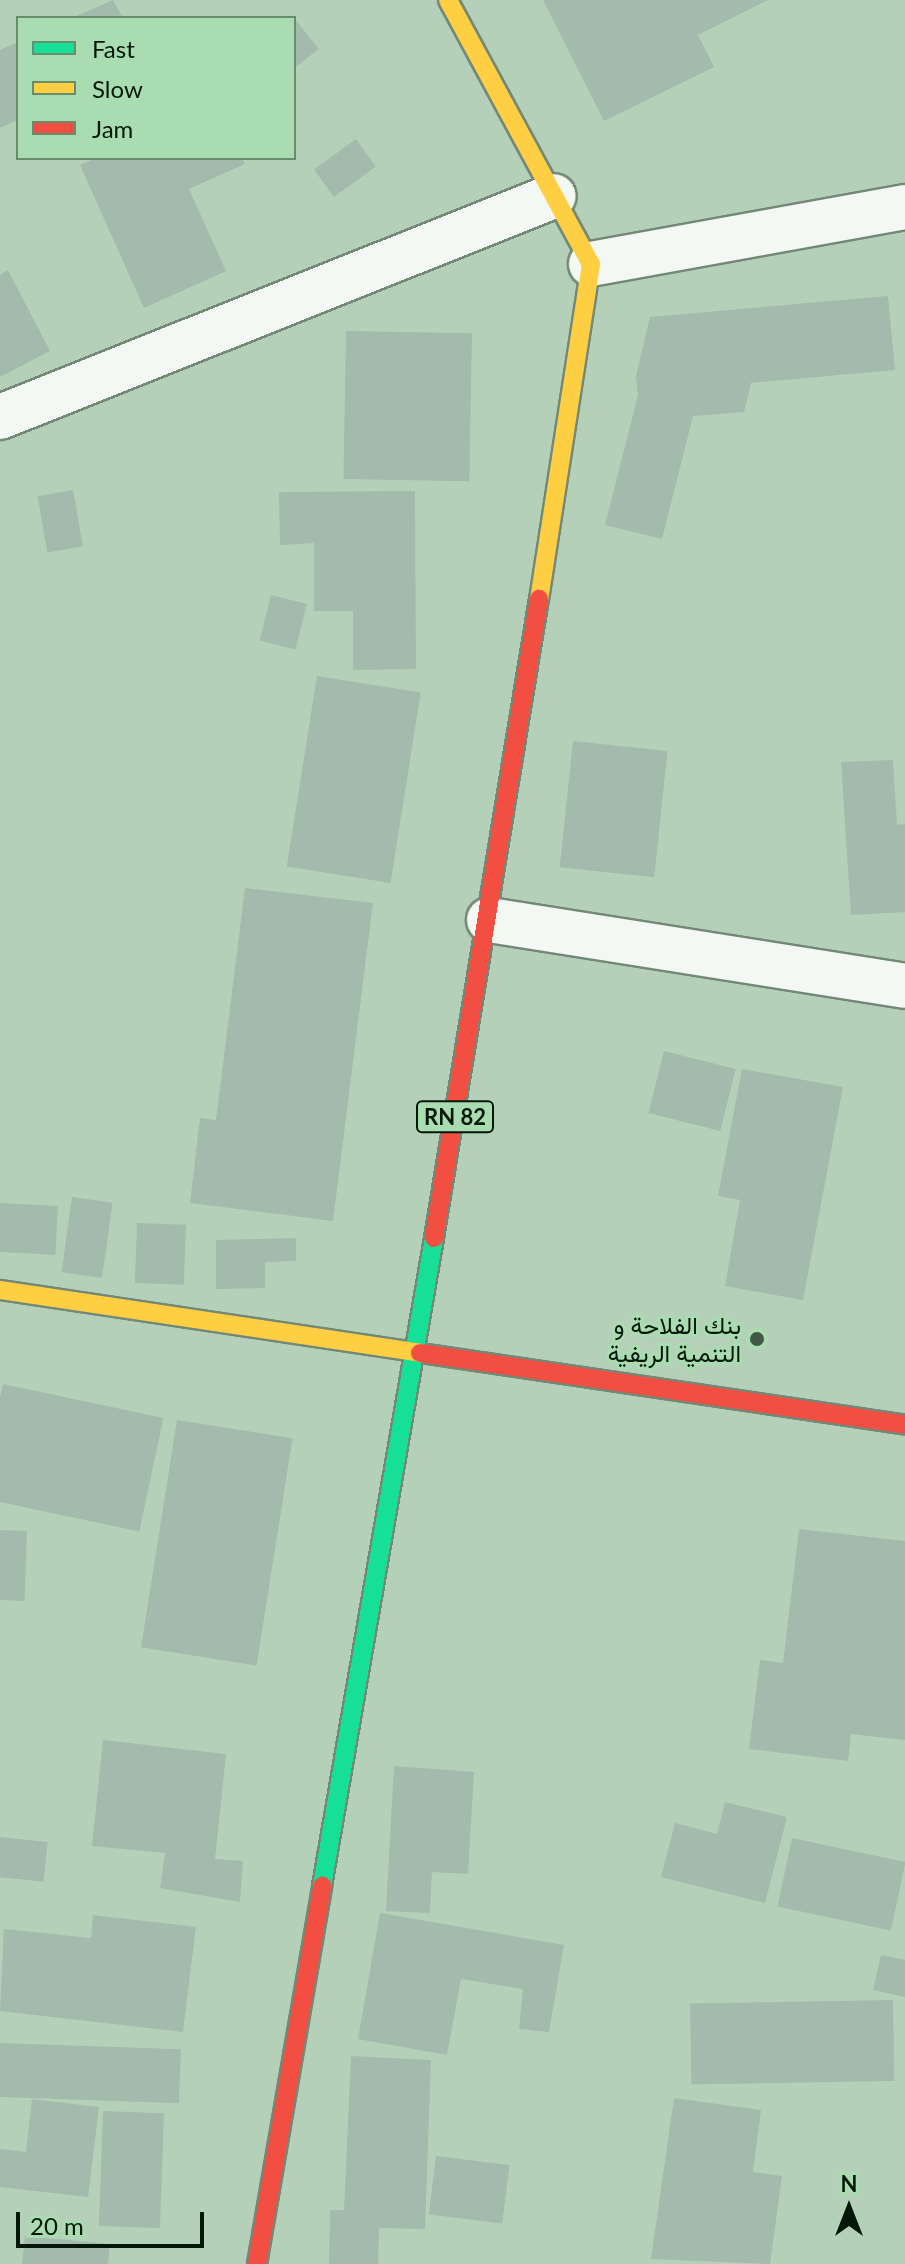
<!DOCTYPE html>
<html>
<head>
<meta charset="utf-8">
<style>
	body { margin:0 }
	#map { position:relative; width:905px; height:2264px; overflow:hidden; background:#b5d0b9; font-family:Lato,Vazirmatn,sans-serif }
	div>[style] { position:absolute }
	.building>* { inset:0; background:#a2bbac; transform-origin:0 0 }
	.roads { filter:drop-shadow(2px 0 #738877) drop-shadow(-2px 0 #738877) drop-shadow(0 2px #738877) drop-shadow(0 -2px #738877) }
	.street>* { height:44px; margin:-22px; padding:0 22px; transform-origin:22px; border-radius:22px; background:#f4f8f4 }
	.fast>* { height:18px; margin:-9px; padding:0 9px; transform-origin:9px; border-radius:9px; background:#16e098 }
	.slow>* { height:18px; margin:-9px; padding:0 9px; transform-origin:9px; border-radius:9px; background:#ffcf43 }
	.jam>* { height:18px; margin:-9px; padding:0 9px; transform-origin:9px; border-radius:9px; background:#f24e42 }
	.dots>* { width:22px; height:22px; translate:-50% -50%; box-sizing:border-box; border:4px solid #a9dcb1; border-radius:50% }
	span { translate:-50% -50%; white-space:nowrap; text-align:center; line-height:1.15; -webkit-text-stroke:6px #a9dcb1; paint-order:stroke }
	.shield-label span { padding:2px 6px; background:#a9dcb1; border:2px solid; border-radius:6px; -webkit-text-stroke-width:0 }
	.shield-label { font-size:22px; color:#051708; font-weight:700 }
	.poi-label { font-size:24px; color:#051708 }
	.right { translate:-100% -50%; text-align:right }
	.legend { position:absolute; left:16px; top:16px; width:280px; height:144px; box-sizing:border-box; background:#a9dcb1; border:2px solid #678d6d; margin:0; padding:10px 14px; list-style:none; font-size:24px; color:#051708 }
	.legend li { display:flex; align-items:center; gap:16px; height:40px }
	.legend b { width:40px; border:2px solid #678d6d }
	.north { position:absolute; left:809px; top:2168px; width:80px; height:80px; -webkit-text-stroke:6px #a9dcb1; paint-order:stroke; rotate:0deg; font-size:22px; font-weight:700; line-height:32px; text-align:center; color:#051708 }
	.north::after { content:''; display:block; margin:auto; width:28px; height:36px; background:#051708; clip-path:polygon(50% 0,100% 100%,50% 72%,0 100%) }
	.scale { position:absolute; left:16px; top:2212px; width:188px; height:36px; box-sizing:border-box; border:4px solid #051708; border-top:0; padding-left:10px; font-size:24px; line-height:28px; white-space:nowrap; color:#051708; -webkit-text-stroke:6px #a9dcb1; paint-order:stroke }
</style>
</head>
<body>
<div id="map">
	<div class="building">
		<i style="clip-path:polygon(113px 0,123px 18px,72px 18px)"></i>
		<i style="clip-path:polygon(543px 0,768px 0,698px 35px,714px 67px,604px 121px)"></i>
		<i style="clip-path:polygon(294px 18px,319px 49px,294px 68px)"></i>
		<i style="clip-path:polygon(18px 42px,18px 120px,0 128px,0 50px)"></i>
		<i style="left:356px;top:139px;width:34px;height:52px;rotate:54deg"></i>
		<i style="clip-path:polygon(96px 158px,242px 158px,245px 164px,189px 189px,226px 271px,144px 308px,80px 165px)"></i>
		<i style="clip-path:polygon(8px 270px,50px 351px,0 377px,0 275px)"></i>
		<i style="clip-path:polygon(888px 296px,895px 370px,751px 383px,744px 412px,693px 416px,662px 539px,605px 525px,638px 395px,636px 376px,650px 317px)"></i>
		<i style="left:346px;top:331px;width:126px;height:148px;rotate:1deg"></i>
		<i style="left:73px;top:490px;width:57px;height:36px;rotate:80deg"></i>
		<i style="clip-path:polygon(415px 491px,416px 669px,353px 670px,353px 611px,314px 611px,314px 543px,280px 545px,279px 492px)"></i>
		<i style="left:271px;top:595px;width:37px;height:47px;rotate:14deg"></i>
		<i style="left:317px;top:676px;width:105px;height:193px;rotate:9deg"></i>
		<i style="left:573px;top:741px;width:95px;height:127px;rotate:6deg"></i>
		<i style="clip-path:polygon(893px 760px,897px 825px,905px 824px,905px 912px,851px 915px,841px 762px)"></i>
		<i style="clip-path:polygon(245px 888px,373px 903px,333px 1221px,190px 1203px,200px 1118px,216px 1120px)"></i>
		<i style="left:664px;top:1051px;width:74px;height:64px;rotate:14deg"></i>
		<i style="clip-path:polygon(742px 1069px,843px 1087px,803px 1300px,725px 1286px,740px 1200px,718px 1196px)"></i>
		<i style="left:72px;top:1197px;width:41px;height:76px;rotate:8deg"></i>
		<i style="left:0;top:1203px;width:58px;height:49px;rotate:3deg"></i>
		<i style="left:137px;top:1223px;width:49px;height:60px;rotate:2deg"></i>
		<i style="clip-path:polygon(296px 1238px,296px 1261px,265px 1262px,265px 1288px,216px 1289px,216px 1240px)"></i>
		<i style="left:3px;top:1384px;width:164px;height:116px;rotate:12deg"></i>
		<i style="left:177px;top:1420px;width:117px;height:230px;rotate:9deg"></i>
		<i style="clip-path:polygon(799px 1529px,905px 1541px,905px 1740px,851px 1734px,848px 1761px,749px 1749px,760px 1660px,783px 1663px)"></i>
		<i style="left:0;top:1530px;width:27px;height:70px;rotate:2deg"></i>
		<i style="clip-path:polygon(103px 1740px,226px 1754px,215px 1859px,243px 1861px,240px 1902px,160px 1888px,165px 1853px,92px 1846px)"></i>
		<i style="clip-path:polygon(394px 1766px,474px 1772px,468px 1874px,432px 1872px,430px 1913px,386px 1911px)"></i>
		<i style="clip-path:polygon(725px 1802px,787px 1817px,765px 1903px,661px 1877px,675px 1823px,717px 1834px)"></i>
		<i style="left:0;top:1837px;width:48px;height:40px;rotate:6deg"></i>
		<i style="left:792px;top:1838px;width:116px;height:70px;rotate:12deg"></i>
		<i style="clip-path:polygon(380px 1913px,564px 1945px,549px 2032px,519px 2029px,523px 1989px,461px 1979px,447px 2055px,358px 2039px)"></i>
		<i style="clip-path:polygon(93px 1915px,196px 1927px,183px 2032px,0 2011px,4px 1929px,91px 1938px)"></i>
		<i style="clip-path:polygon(881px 1955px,905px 1960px,905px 1997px,873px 1990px)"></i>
		<i style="left:893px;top:2000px;width:81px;height:203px;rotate:89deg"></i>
		<i style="left:0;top:2043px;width:181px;height:54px;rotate:2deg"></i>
		<i style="clip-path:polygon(351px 2056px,431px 2060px,425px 2229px,379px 2228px,378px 2264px,329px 2264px,330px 2210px,344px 2210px)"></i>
		<i style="clip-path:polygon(674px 2098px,761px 2110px,753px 2172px,782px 2176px,770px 2264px,651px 2259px)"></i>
		<i style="clip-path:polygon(32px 2099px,99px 2107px,88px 2197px,0 2187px,0 2149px,26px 2152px)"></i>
		<i style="left:103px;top:2111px;width:61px;height:115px;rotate:2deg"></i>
		<i style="left:436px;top:2156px;width:74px;height:59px;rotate:7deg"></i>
		<i style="clip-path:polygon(25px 2236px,110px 2244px,108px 2264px,22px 2264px)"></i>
	</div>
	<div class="roads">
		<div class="street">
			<i style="left:591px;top:264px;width:319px;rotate:-10.3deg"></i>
			<i style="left:0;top:417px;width:596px;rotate:-21.75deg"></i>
			<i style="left:489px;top:920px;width:421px;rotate:9deg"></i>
		</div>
		<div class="fast">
			<i style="left:322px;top:1886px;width:658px;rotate:-80.19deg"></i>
		</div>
		<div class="slow">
			<i style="left:448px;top:0;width:300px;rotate:61.6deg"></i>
			<i style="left:591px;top:264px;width:339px;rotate:98.8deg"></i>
			<i style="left:0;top:1290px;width:425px;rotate:8.5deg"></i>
		</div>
		<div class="jam">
			<i style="left:434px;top:1238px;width:648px;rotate:-80.67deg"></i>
			<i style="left:420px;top:1353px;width:490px;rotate:8.4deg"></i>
			<i style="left:257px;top:2264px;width:384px;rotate:-80.2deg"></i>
		</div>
	</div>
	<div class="dots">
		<i style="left:757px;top:1339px;background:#435846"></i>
	</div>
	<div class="shield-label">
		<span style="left:455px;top:1117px">RN 82</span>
	</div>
	<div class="poi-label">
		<span class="right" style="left:741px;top:1339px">بنك الفلاحة و<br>التنمية الريفية</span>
	</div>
	<ul class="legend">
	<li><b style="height:10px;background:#16e098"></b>Fast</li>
	<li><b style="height:10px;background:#ffcf43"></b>Slow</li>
	<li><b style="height:10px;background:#f24e42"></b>Jam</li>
	</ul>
	<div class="north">N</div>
	<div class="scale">20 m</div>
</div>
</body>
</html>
